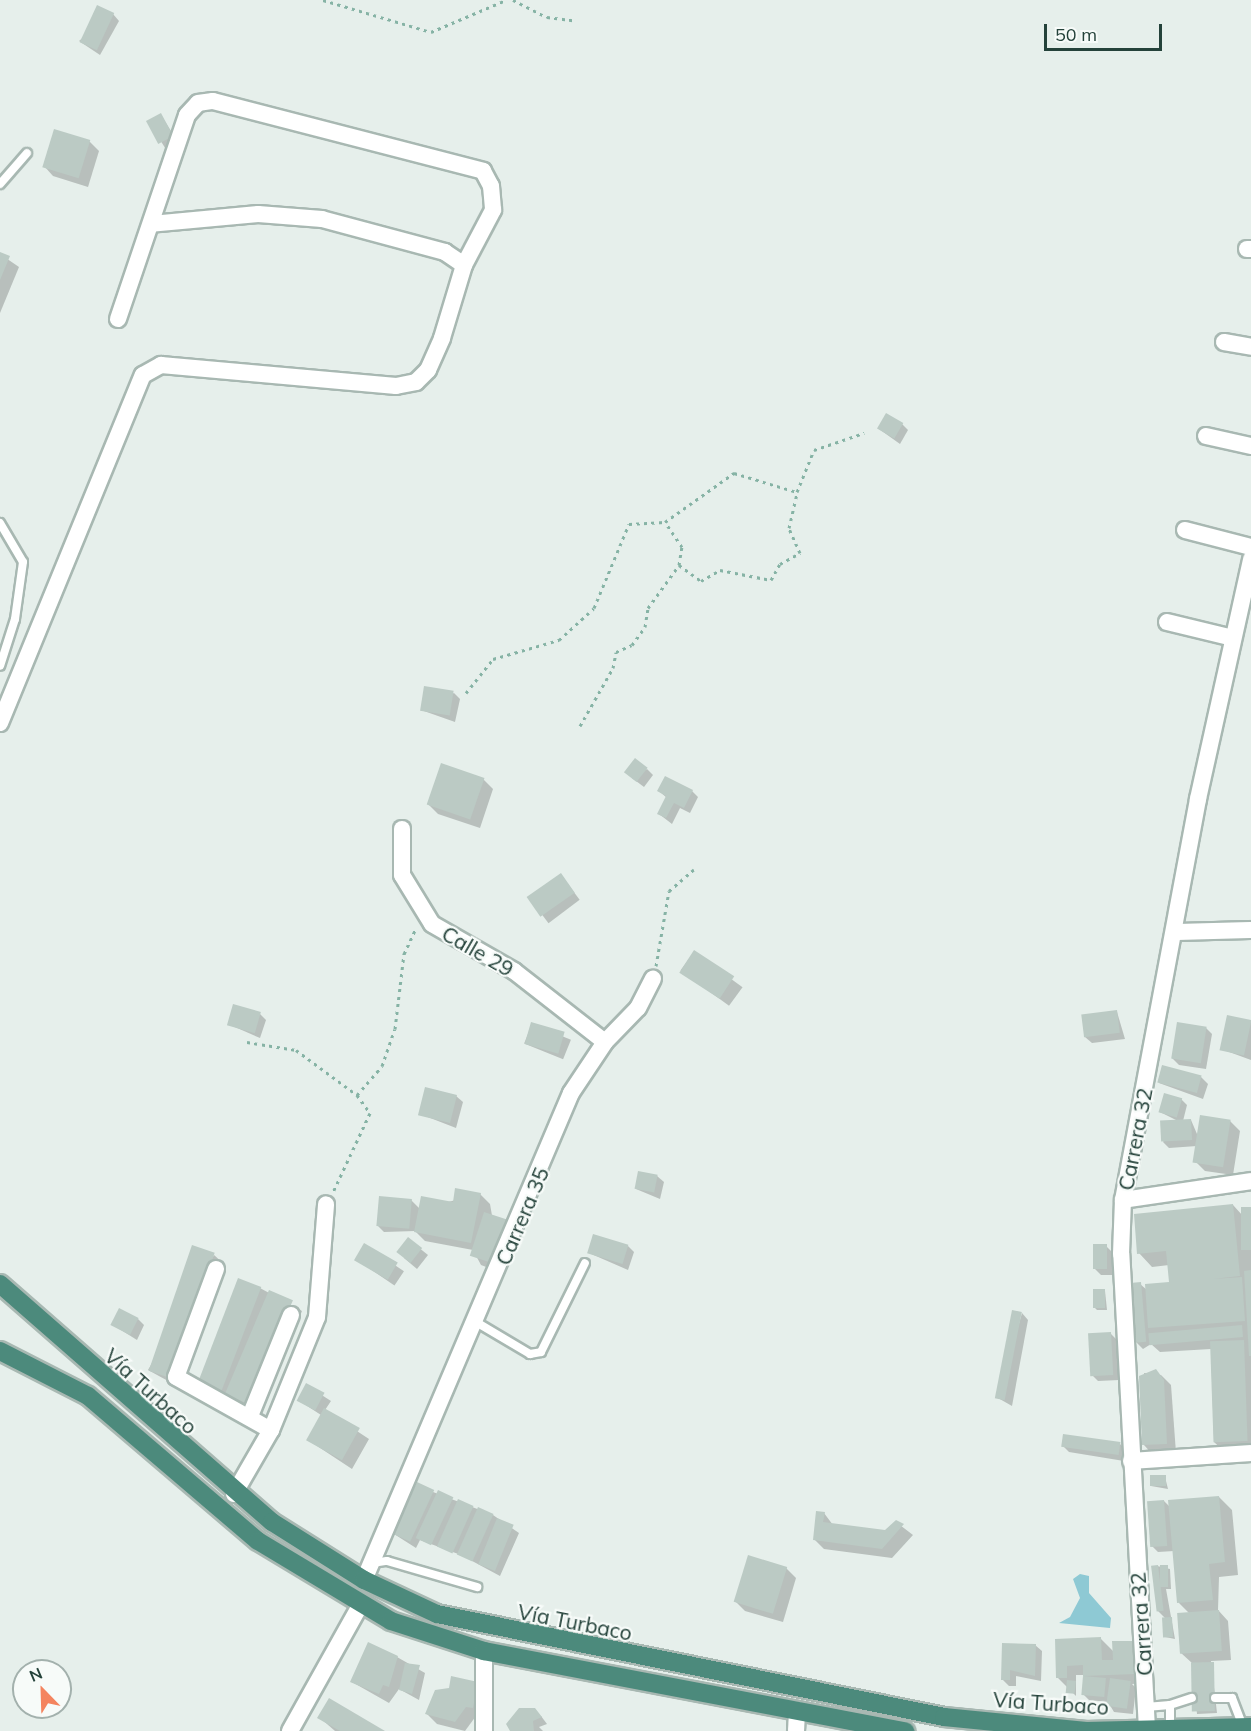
<!DOCTYPE html>
<html>
<head>
<meta charset="utf-8">
<style>
	body { margin:0 }
	#map { position:relative; width:1251px; height:1731px; overflow:hidden; background:#e6efeb; font-family:Mulish,sans-serif }
	div>[style] { position:absolute }
	.water>* { inset:0; background:#8ec9d4 }
	.shadow>* { inset:0; background:#0003; transform-origin:0 0 }
	.building>* { inset:0; background:#bbcac4; transform-origin:0 0 }
	.path>* { height:3px; margin-top:-1.5px; transform-origin:0; background:repeating-linear-gradient(90deg,#86b3a5 0 3px,transparent 0 7.5px) }
	.roads { filter:drop-shadow(2px 0 #a8b8b2) drop-shadow(-2px 0 #a8b8b2) drop-shadow(0 2px #a8b8b2) drop-shadow(0 -2px #a8b8b2) }
	.service>* { height:8px; margin:-4px; padding:0 4px; transform-origin:4px; border-radius:4px; background:#fff }
	.minor>* { height:16px; margin:-8px; padding:0 8px; transform-origin:8px; border-radius:8px; background:#fff }
	.trunk>* { height:18px; margin:-9px; padding:0 9px; transform-origin:9px; border-radius:9px; background:#4c8a7c }
	span { translate:-50% -50%; white-space:nowrap; text-align:center; line-height:1.15; -webkit-text-stroke:4.5px #f7fbf9; paint-order:stroke }
	.street-label { font-size:21px; color:#24423a }
	.north { position:absolute; left:12px; top:1659px; width:60px; height:60px; box-sizing:border-box; background:#f7fbf9; border:2px solid #a3b1ad; border-radius:50%; rotate:337deg; font-size:16px; font-weight:700; line-height:24px; text-align:center; color:#24423a }
	.north::after { content:''; display:block; margin:auto; width:21px; height:27px; background:#f4845f; clip-path:polygon(50% 0,100% 100%,50% 72%,0 100%) }
	.scale { position:absolute; left:1044px; top:24px; width:118px; height:27px; box-sizing:border-box; border:3px solid #24423a; border-top:0; padding-left:8px; font-size:18px; line-height:21px; white-space:nowrap; color:#24423a; -webkit-text-stroke:4px #f7fbf9; paint-order:stroke }
</style>
</head>
<body>
<div id="map">
	<div class="water">
		<i style="clip-path:polygon(1080px 1574px,1089px 1576px,1089px 1593px,1111px 1618px,1110px 1628px,1059px 1623px,1070px 1617px,1080px 1598px,1073px 1579px)"></i>
	</div>
	<div class="shadow">
		<i style="clip-path:polygon(113px 14px,119px 21px,100px 55px,79px 41px)"></i>
		<i style="left:161px;top:115px;width:32px;height:14px;rotate:58deg"></i>
		<i style="clip-path:polygon(55px 131px,90px 142px,99px 151px,88px 187px,53px 176px,44px 166px)"></i>
		<i style="clip-path:polygon(0 254px,19px 267px,0 313px)"></i>
		<i style="clip-path:polygon(902px 424px,908px 430px,900px 444px,879px 429px)"></i>
		<i style="clip-path:polygon(454px 693px,460px 699px,455px 722px,421px 710px)"></i>
		<i style="clip-path:polygon(442px 765px,484px 780px,493px 789px,480px 828px,438px 814px,428px 804px)"></i>
		<i style="clip-path:polygon(647px 769px,653px 775px,644px 787px,632px 778px)"></i>
		<i style="clip-path:polygon(659px 791px,692px 791px,698px 797px,690px 813px,680px 808px,672px 824px,659px 814px,667px 798px)"></i>
		<i style="left:561px;top:875px;width:31px;height:39px;rotate:53deg"></i>
		<i style="left:694px;top:952px;width:60px;height:23px;rotate:36deg"></i>
		<i style="clip-path:polygon(1117px 1012px,1125px 1039px,1092px 1043px,1085px 1037px)"></i>
		<i style="clip-path:polygon(260px 1014px,266px 1020px,260px 1038px,228px 1024px)"></i>
		<i style="clip-path:polygon(1228px 1017px,1251px 1021px,1251px 1060px,1221px 1049px)"></i>
		<i style="left:532px;top:1024px;width:42px;height:21px;rotate:22deg"></i>
		<i style="clip-path:polygon(1206px 1028px,1212px 1034px,1206px 1069px,1179px 1065px,1172px 1058px)"></i>
		<i style="clip-path:polygon(1201px 1077px,1208px 1084px,1203px 1099px,1159px 1083px)"></i>
		<i style="clip-path:polygon(456px 1096px,463px 1102px,456px 1128px,420px 1114px)"></i>
		<i style="clip-path:polygon(1181px 1099px,1187px 1105px,1183px 1121px,1191px 1120px,1197px 1134px,1230px 1121px,1240px 1131px,1233px 1175px,1205px 1171px,1195px 1161px,1197px 1146px,1169px 1148px,1163px 1142px,1176px 1120px,1160px 1112px)"></i>
		<i style="clip-path:polygon(657px 1176px,664px 1182px,660px 1199px,636px 1189px)"></i>
		<i style="clip-path:polygon(480px 1194px,490px 1204px,502px 1273px,481px 1265px,473px 1250px,425px 1241px,415px 1231px,384px 1232px,378px 1226px,411px 1200px,420px 1209px)"></i>
		<i style="clip-path:polygon(1233px 1205px,1243px 1216px,1251px 1209px,1251px 1454px,1228px 1455px,1214px 1442px,1211px 1349px,1160px 1352px,1151px 1344px,1143px 1349px,1137px 1343px,1140px 1284px,1147px 1290px,1171px 1284px,1169px 1265px,1152px 1267px,1139px 1253px)"></i>
		<i style="clip-path:polygon(408px 1239px,428px 1255px,417px 1269px,404px 1258px)"></i>
		<i style="left:365px;top:1245px;width:47px;height:17px;rotate:34deg"></i>
		<i style="clip-path:polygon(628px 1246px,634px 1252px,628px 1270px,589px 1253px)"></i>
		<i style="clip-path:polygon(1106px 1246px,1112px 1252px,1113px 1275px,1101px 1275px,1095px 1269px)"></i>
		<i style="clip-path:polygon(214px 1255px,224px 1264px,179px 1387px,148px 1370px)"></i>
		<i style="clip-path:polygon(260px 1288px,302px 1311px,261px 1413px,210px 1393px)"></i>
		<i style="clip-path:polygon(1105px 1291px,1107px 1310px,1097px 1310px,1094px 1307px)"></i>
		<i style="clip-path:polygon(1022px 1313px,1028px 1320px,1012px 1406px,998px 1398px)"></i>
		<i style="clip-path:polygon(138px 1319px,144px 1325px,137px 1340px,113px 1325px)"></i>
		<i style="clip-path:polygon(1111px 1334px,1117px 1340px,1119px 1380px,1098px 1381px,1092px 1375px)"></i>
		<i style="clip-path:polygon(1144px 1373px,1161px 1375px,1171px 1385px,1176px 1453px,1153px 1455px,1144px 1445px)"></i>
		<i style="clip-path:polygon(306px 1385px,331px 1401px,325px 1410px,369px 1439px,352px 1469px,308px 1440px,321px 1415px,298px 1400px)"></i>
		<i style="clip-path:polygon(1120px 1444px,1126px 1450px,1124px 1461px,1069px 1452px,1063px 1446px)"></i>
		<i style="clip-path:polygon(1165px 1477px,1168px 1489px,1151px 1486px)"></i>
		<i style="clip-path:polygon(433px 1492px,493px 1515px,519px 1533px,500px 1576px,461px 1555px,420px 1540px,416px 1548px,394px 1534px)"></i>
		<i style="clip-path:polygon(1219px 1497px,1232px 1510px,1238px 1575px,1219px 1577px,1218px 1610px,1228px 1621px,1231px 1660px,1211px 1661px,1217px 1713px,1197px 1714px,1192px 1663px,1181px 1653px,1189px 1613px,1179px 1603px,1174px 1551px,1158px 1552px,1152px 1546px,1164px 1501px,1171px 1508px)"></i>
		<i style="clip-path:polygon(824px 1513px,833px 1525px,886px 1532px,896px 1522px,913px 1535px,892px 1558px,824px 1549px,814px 1539px)"></i>
		<i style="clip-path:polygon(1157px 1566px,1170px 1569px,1171px 1589px,1166px 1589px,1175px 1639px,1165px 1637px,1166px 1619px,1158px 1611px)"></i>
		<i style="clip-path:polygon(786px 1568px,796px 1578px,783px 1622px,745px 1611px,735px 1601px)"></i>
		<i style="clip-path:polygon(1101px 1639px,1145px 1683px,1132px 1684px,1136px 1688px,1133px 1714px,1114px 1712px,1108px 1702px,1089px 1700px,1083px 1694px,1084px 1675px,1076px 1675px,1076px 1696px,1058px 1678px,1057px 1640px)"></i>
		<i style="clip-path:polygon(1003px 1644px,1035px 1645px,1042px 1651px,1041px 1681px,1016px 1676px,1016px 1686px,1009px 1686px,1002px 1679px)"></i>
		<i style="clip-path:polygon(397px 1657px,425px 1673px,419px 1700px,399px 1689px,389px 1703px,352px 1682px)"></i>
		<i style="clip-path:polygon(478px 1684px,476px 1716px,465px 1731px,437px 1724px,427px 1714px)"></i>
		<i style="clip-path:polygon(541px 1716px,547px 1724px,539px 1727px,543px 1731px,511px 1731px)"></i>
		<i style="clip-path:polygon(319px 1717px,382px 1731px,335px 1731px)"></i>
	</div>
	<div class="building">
		<i style="left:97px;top:5px;width:19px;height:41px;rotate:25deg"></i>
		<i style="left:161px;top:113px;width:26px;height:17px;rotate:62deg"></i>
		<i style="left:54px;top:129px;width:38px;height:40px;rotate:17deg"></i>
		<i style="clip-path:polygon(0 252px,10px 256px,0 280px)"></i>
		<i style="left:886px;top:413px;width:20px;height:18px;rotate:30deg"></i>
		<i style="left:424px;top:686px;width:30px;height:25px;rotate:9deg"></i>
		<i style="left:635px;top:758px;width:16px;height:18px;rotate:38deg"></i>
		<i style="left:441px;top:763px;width:46px;height:44px;rotate:19deg"></i>
		<i style="clip-path:polygon(665px 776px,693px 790px,684px 808px,674px 803px,666px 818px,657px 814px,666px 796px,657px 791px)"></i>
		<i style="left:561px;top:873px;width:24px;height:42px;rotate:55deg"></i>
		<i style="left:694px;top:950px;width:48px;height:27px;rotate:33deg"></i>
		<i style="left:233px;top:1004px;width:29px;height:22px;rotate:16deg"></i>
		<i style="left:1117px;top:1010px;width:23px;height:36px;rotate:83deg"></i>
		<i style="left:1227px;top:1015px;width:25px;height:36px;rotate:12deg"></i>
		<i style="left:531px;top:1022px;width:35px;height:23px;rotate:16deg"></i>
		<i style="left:1177px;top:1022px;width:30px;height:37px;rotate:9deg"></i>
		<i style="left:1162px;top:1065px;width:41px;height:18px;rotate:15deg"></i>
		<i style="left:425px;top:1087px;width:33px;height:29px;rotate:14deg"></i>
		<i style="left:1164px;top:1093px;width:19px;height:20px;rotate:16deg"></i>
		<i style="left:1200px;top:1115px;width:31px;height:48px;rotate:9deg"></i>
		<i style="left:1191px;top:1119px;width:21px;height:31px;rotate:87deg"></i>
		<i style="left:638px;top:1171px;width:20px;height:18px;rotate:11deg"></i>
		<i style="clip-path:polygon(455px 1188px,481px 1193px,471px 1243px,414px 1232px,421px 1196px,453px 1202px)"></i>
		<i style="left:379px;top:1196px;width:33px;height:30px;rotate:5deg"></i>
		<i style="clip-path:polygon(1233px 1204px,1240px 1276px,1213px 1279px,1242px 1277px,1245px 1321px,1148px 1328px,1145px 1284px,1169px 1282px,1166px 1251px,1137px 1254px,1134px 1214px)"></i>
		<i style="left:1241px;top:1207px;width:10px;height:43px"></i>
		<i style="left:484px;top:1212px;width:25px;height:46px;rotate:18deg"></i>
		<i style="left:593px;top:1234px;width:37px;height:20px;rotate:17deg"></i>
		<i style="left:408px;top:1237px;width:18px;height:19px;rotate:38deg"></i>
		<i style="left:364px;top:1243px;width:39px;height:20px;rotate:30deg"></i>
		<i style="left:1107px;top:1244px;width:25px;height:14px;rotate:90deg"></i>
		<i style="left:192px;top:1245px;width:24px;height:133px;rotate:19deg"></i>
		<i style="clip-path:polygon(1251px 1270px,1251px 1356px,1249px 1356px,1244px 1271px)"></i>
		<i style="left:238px;top:1278px;width:25px;height:113px;rotate:21deg"></i>
		<i style="left:1141px;top:1282px;width:60px;height:11px;rotate:85deg"></i>
		<i style="left:1093px;top:1289px;width:12px;height:19px"></i>
		<i style="left:269px;top:1290px;width:26px;height:113px;rotate:23deg"></i>
		<i style="left:119px;top:1308px;width:22px;height:19px;rotate:27deg"></i>
		<i style="left:1012px;top:1310px;width:10px;height:90px;rotate:11deg"></i>
		<i style="left:1242px;top:1325px;width:12px;height:94px;rotate:85deg"></i>
		<i style="left:1111px;top:1332px;width:43px;height:23px;rotate:87deg"></i>
		<i style="left:1244px;top:1340px;width:101px;height:34px;rotate:88deg"></i>
		<i style="clip-path:polygon(1156px 1369px,1164px 1380px,1167px 1444px,1142px 1445px,1139px 1376px)"></i>
		<i style="left:306px;top:1383px;width:21px;height:20px;rotate:28deg"></i>
		<i style="left:324px;top:1408px;width:41px;height:37px;rotate:29deg"></i>
		<i style="left:1063px;top:1434px;width:58px;height:13px;rotate:8deg"></i>
		<i style="left:1150px;top:1475px;width:16px;height:11px"></i>
		<i style="left:417px;top:1482px;width:19px;height:57px;rotate:25deg"></i>
		<i style="left:438px;top:1490px;width:17px;height:53px;rotate:25deg"></i>
		<i style="clip-path:polygon(1219px 1496px,1225px 1562px,1209px 1564px,1213px 1600px,1177px 1603px,1168px 1500px)"></i>
		<i style="left:458px;top:1499px;width:17px;height:52px;rotate:24deg"></i>
		<i style="left:1164px;top:1500px;width:46px;height:17px;rotate:86deg"></i>
		<i style="left:478px;top:1507px;width:17px;height:52px;rotate:24deg"></i>
		<i style="clip-path:polygon(816px 1511px,825px 1512px,823px 1522px,885px 1530px,896px 1520px,904px 1524px,882px 1549px,813px 1540px)"></i>
		<i style="left:497px;top:1518px;width:18px;height:50px;rotate:22deg"></i>
		<i style="left:748px;top:1555px;width:41px;height:49px;rotate:17deg"></i>
		<i style="left:1158px;top:1565px;width:46px;height:7px;rotate:83deg"></i>
		<i style="left:1160px;top:1565px;width:8px;height:22px"></i>
		<i style="left:1219px;top:1610px;width:41px;height:42px;rotate:86deg"></i>
		<i style="left:1172px;top:1617px;width:20px;height:10px;rotate:87deg"></i>
		<i style="clip-path:polygon(1101px 1637px,1102px 1660px,1113px 1660px,1112px 1641px,1135px 1641px,1136px 1674px,1083px 1676px,1083px 1665px,1067px 1666px,1067px 1678px,1056px 1678px,1055px 1639px)"></i>
		<i style="clip-path:polygon(368px 1642px,398px 1656px,389px 1687px,383px 1685px,379px 1694px,350px 1682px)"></i>
		<i style="clip-path:polygon(1002px 1643px,1036px 1644px,1035px 1676px,1010px 1670px,1010px 1680px,1001px 1680px)"></i>
		<i style="left:1214px;top:1662px;width:49px;height:23px;rotate:89deg"></i>
		<i style="clip-path:polygon(405px 1663px,420px 1665px,412px 1694px,399px 1690px)"></i>
		<i style="clip-path:polygon(451px 1676px,478px 1682px,473px 1708px,466px 1707px,455px 1722px,425px 1714px,435px 1690px,449px 1688px)"></i>
		<i style="left:1083px;top:1676px;width:23px;height:19px;rotate:5deg"></i>
		<i style="left:1110px;top:1678px;width:21px;height:28px;rotate:8deg"></i>
		<i style="left:1067px;top:1680px;width:9px;height:13px;rotate:6deg"></i>
		<i style="clip-path:polygon(329px 1698px,385px 1731px,340px 1731px,317px 1718px)"></i>
		<i style="clip-path:polygon(519px 1708px,535px 1708px,542px 1717px,533px 1721px,534px 1731px,510px 1731px,506px 1724px)"></i>
	</div>
	<div class="path">
		<i style="left:323px;top:0;width:113px;rotate:16.5deg"></i>
		<i style="left:431px;top:32px;width:82px;rotate:-23.1deg"></i>
		<i style="left:513px;top:0;width:38px;rotate:27deg"></i>
		<i style="left:547px;top:17px;width:26px;rotate:7deg"></i>
		<i style="left:679px;top:565px;width:27px;rotate:36deg"></i>
		<i style="left:701px;top:581px;width:22px;rotate:-30deg"></i>
		<i style="left:720px;top:570px;width:52px;rotate:11.1deg"></i>
		<i style="left:771px;top:580px;width:18px;rotate:-61deg"></i>
		<i style="left:780px;top:564px;width:23px;rotate:-29deg"></i>
		<i style="left:800px;top:553px;width:27px;rotate:-114deg"></i>
		<i style="left:789px;top:528px;width:37px;rotate:-77deg"></i>
		<i style="left:466px;top:693px;width:43px;rotate:-51.5deg"></i>
		<i style="left:493px;top:659px;width:69px;rotate:-16.1deg"></i>
		<i style="left:559px;top:640px;width:47px;rotate:-42.4deg"></i>
		<i style="left:594px;top:608px;width:91px;rotate:-67.4deg"></i>
		<i style="left:629px;top:524px;width:36px;rotate:-3deg"></i>
		<i style="left:665px;top:522px;width:85px;rotate:-35.4deg"></i>
		<i style="left:734px;top:473px;width:66px;rotate:16.8deg"></i>
		<i style="left:797px;top:492px;width:45px;rotate:-68deg"></i>
		<i style="left:814px;top:450px;width:53px;rotate:-18.8deg"></i>
		<i style="left:580px;top:726px;width:67px;rotate:-60.4deg"></i>
		<i style="left:613px;top:668px;width:16px;rotate:-79deg"></i>
		<i style="left:616px;top:652px;width:17px;rotate:-24deg"></i>
		<i style="left:632px;top:645px;width:22px;rotate:-54deg"></i>
		<i style="left:645px;top:627px;width:19px;rotate:-81deg"></i>
		<i style="left:648px;top:608px;width:53px;rotate:-54.2deg"></i>
		<i style="left:679px;top:565px;width:18px;rotate:-81deg"></i>
		<i style="left:682px;top:547px;width:30px;rotate:-124deg"></i>
		<i style="left:656px;top:966px;width:76px;rotate:-80.2deg"></i>
		<i style="left:669px;top:891px;width:33px;rotate:-41deg"></i>
		<i style="left:247px;top:1042px;width:50px;rotate:9.3deg"></i>
		<i style="left:296px;top:1050px;width:76px;rotate:36.4deg"></i>
		<i style="left:357px;top:1095px;width:22px;rotate:54deg"></i>
		<i style="left:370px;top:1113px;width:87px;rotate:115.1deg"></i>
		<i style="left:357px;top:1095px;width:38px;rotate:-49deg"></i>
		<i style="left:382px;top:1066px;width:39px;rotate:-71deg"></i>
		<i style="left:395px;top:1029px;width:76px;rotate:-83.2deg"></i>
		<i style="left:404px;top:954px;width:29px;rotate:-65deg"></i>
	</div>
	<div class="roads">
		<div class="service">
			<i style="left:0;top:184px;width:41px;rotate:-48.9deg"></i>
			<i style="left:0;top:523px;width:45px;rotate:59.5deg"></i>
			<i style="left:23px;top:562px;width:58px;rotate:98deg"></i>
			<i style="left:15px;top:619px;width:49px;rotate:107.7deg"></i>
			<i style="left:476px;top:1322px;width:63px;rotate:30.7deg"></i>
			<i style="left:530px;top:1354px;width:11px;rotate:-10deg"></i>
			<i style="left:541px;top:1352px;width:99px;rotate:-63.7deg"></i>
			<i style="left:372px;top:1563px;width:15px;rotate:-8deg"></i>
			<i style="left:387px;top:1561px;width:94px;rotate:16.1deg"></i>
			<i style="left:1215px;top:1698px;width:17px"></i>
			<i style="left:1232px;top:1698px;width:31px;rotate:69deg"></i>
			<i style="left:1146px;top:1707px;width:24px;rotate:-5deg"></i>
			<i style="left:1170px;top:1729px;width:24px;rotate:-90deg"></i>
			<i style="left:1170px;top:1705px;width:23px;rotate:-18deg"></i>
		</div>
		<div class="minor">
			<i style="left:1247px;top:249px;width:4px"></i>
			<i style="left:118px;top:319px;width:215px;rotate:-71.3deg"></i>
			<i style="left:187px;top:115px;width:16px;rotate:-47deg"></i>
			<i style="left:198px;top:103px;width:15px;rotate:-8deg"></i>
			<i style="left:213px;top:101px;width:279px;rotate:14.5deg"></i>
			<i style="left:483px;top:171px;width:17px;rotate:62deg"></i>
			<i style="left:491px;top:186px;width:24px;rotate:85deg"></i>
			<i style="left:493px;top:210px;width:62px;rotate:117.8deg"></i>
			<i style="left:1224px;top:342px;width:27px;rotate:10deg"></i>
			<i style="left:1206px;top:436px;width:46px;rotate:12.5deg"></i>
			<i style="left:1185px;top:530px;width:68px;rotate:14.4deg"></i>
			<i style="left:1167px;top:622px;width:68px;rotate:13.6deg"></i>
			<i style="left:0;top:723px;width:376px;rotate:-67.7deg"></i>
			<i style="left:143px;top:375px;width:21px;rotate:-29deg"></i>
			<i style="left:161px;top:365px;width:236px;rotate:5.1deg"></i>
			<i style="left:396px;top:386px;width:20px;rotate:-11deg"></i>
			<i style="left:416px;top:382px;width:17px;rotate:-45deg"></i>
			<i style="left:428px;top:370px;width:35px;rotate:-66deg"></i>
			<i style="left:442px;top:338px;width:76px;rotate:-73.2deg"></i>
			<i style="left:464px;top:265px;width:23px;rotate:-146deg"></i>
			<i style="left:445px;top:252px;width:127px;rotate:-165deg"></i>
			<i style="left:322px;top:219px;width:64px;rotate:-175.5deg"></i>
			<i style="left:258px;top:214px;width:107px;rotate:174.7deg"></i>
			<i style="left:402px;top:829px;width:46px;rotate:90deg"></i>
			<i style="left:402px;top:875px;width:57px;rotate:58.5deg"></i>
			<i style="left:432px;top:924px;width:95px;rotate:29.8deg"></i>
			<i style="left:514px;top:971px;width:115px;rotate:38deg"></i>
			<i style="left:1176px;top:932px;width:75px;rotate:-1.5deg"></i>
			<i style="left:1123px;top:1200px;width:129px;rotate:-8.4deg"></i>
			<i style="left:216px;top:1269px;width:115px;rotate:110.3deg"></i>
			<i style="left:176px;top:1377px;width:109px;rotate:29.2deg"></i>
			<i style="left:250px;top:1416px;width:109px;rotate:-67.9deg"></i>
			<i style="left:1131px;top:1461px;width:120px;rotate:-3.8deg"></i>
			<i style="left:234px;top:1494px;width:74px;rotate:-60deg"></i>
			<i style="left:271px;top:1430px;width:122px;rotate:-67.8deg"></i>
			<i style="left:317px;top:1317px;width:113px;rotate:-85.4deg"></i>
			<i style="left:364px;top:1580px;width:529px;rotate:-66.97deg"></i>
			<i style="left:571px;top:1093px;width:61px;rotate:-56.3deg"></i>
			<i style="left:605px;top:1042px;width:47px;rotate:-45.9deg"></i>
			<i style="left:638px;top:1008px;width:33px;rotate:-63deg"></i>
			<i style="left:1147px;top:1729px;width:476px;rotate:-93.1deg"></i>
			<i style="left:1121px;top:1254px;width:54px;rotate:-87.9deg"></i>
			<i style="left:1123px;top:1200px;width:408px;rotate:-79.4deg"></i>
			<i style="left:1198px;top:799px;width:246px;rotate:-77.5deg"></i>
			<i style="left:290px;top:1731px;width:143px;rotate:-60.8deg"></i>
			<i style="left:484px;top:1731px;width:80px;rotate:-90deg"></i>
			<i style="left:796px;top:1731px;width:21px;rotate:-87deg"></i>
		</div>
		<div class="trunk">
			<i style="left:0;top:1284px;width:361px;rotate:41.2deg"></i>
			<i style="left:272px;top:1522px;width:109px;rotate:32.2deg"></i>
			<i style="left:364px;top:1580px;width:81px;rotate:25deg"></i>
			<i style="left:437px;top:1614px;width:517px;rotate:11.48deg"></i>
			<i style="left:944px;top:1717px;width:143px;rotate:5.6deg"></i>
			<i style="left:1086px;top:1731px;width:165px;rotate:-1.4deg"></i>
			<i style="left:0;top:1351px;width:99px;rotate:27.1deg"></i>
			<i style="left:88px;top:1396px;width:223px;rotate:40.5deg"></i>
			<i style="left:258px;top:1541px;width:155px;rotate:31deg"></i>
			<i style="left:391px;top:1621px;width:98px;rotate:17.9deg"></i>
			<i style="left:484px;top:1651px;width:429px;rotate:10.8deg"></i>
		</div>
	</div>
	<div class="street-label">
		<span style="left:478px;top:951px;rotate:30deg">Calle 29</span>
		<span style="left:1135px;top:1139px;rotate:-79deg">Carrera 32</span>
		<span style="left:522px;top:1216px;rotate:-67deg">Carrera 35</span>
		<span style="left:151px;top:1391px;rotate:42deg">Vía Turbaco</span>
		<span style="left:575px;top:1622px;rotate:11deg">Vía Turbaco</span>
		<span style="left:1141px;top:1624px;rotate:-94deg">Carrera 32</span>
		<span style="left:1051px;top:1703px;rotate:4deg">Vía Turbaco</span>
	</div>
	<div class="north">N</div>
	<div class="scale">50 m</div>
</div>
</body>
</html>
